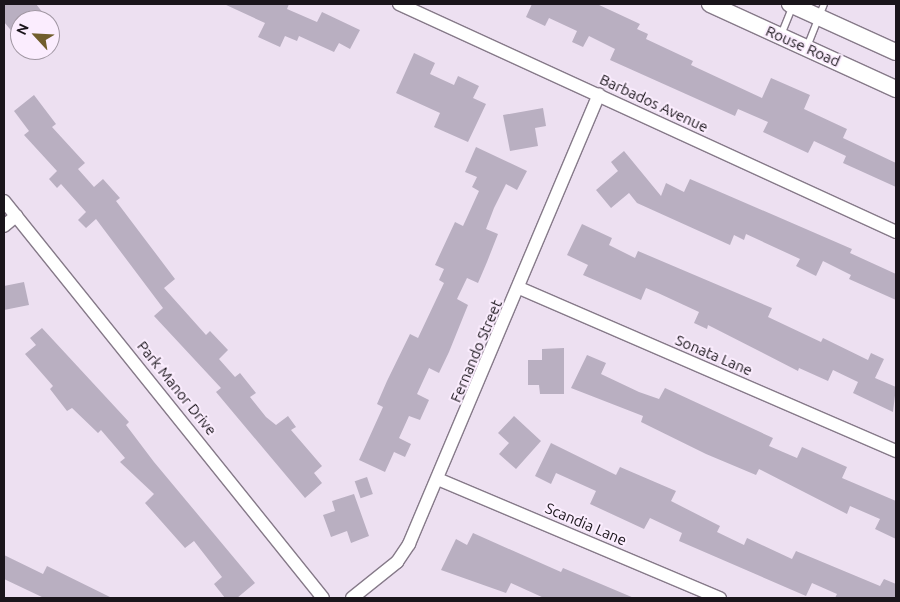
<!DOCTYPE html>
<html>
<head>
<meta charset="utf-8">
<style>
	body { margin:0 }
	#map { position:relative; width:900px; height:602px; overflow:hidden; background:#ede0f1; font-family:Ubuntu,sans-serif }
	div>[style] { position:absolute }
	.building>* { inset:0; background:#b9afc1; transform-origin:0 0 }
	.roads { filter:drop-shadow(1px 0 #867a89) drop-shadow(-1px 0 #867a89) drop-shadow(0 1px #867a89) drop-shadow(0 -1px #867a89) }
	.service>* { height:6px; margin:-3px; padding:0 3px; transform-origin:3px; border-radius:3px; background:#fff }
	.minor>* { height:12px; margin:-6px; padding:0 6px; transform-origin:6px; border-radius:6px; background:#fff }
	.tertiary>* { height:16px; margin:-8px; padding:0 8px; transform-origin:8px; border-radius:8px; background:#fff }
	span { translate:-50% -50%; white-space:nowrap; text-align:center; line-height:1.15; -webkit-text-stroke:4px #fbedfe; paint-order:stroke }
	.street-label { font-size:15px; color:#1a151b }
	.frame { position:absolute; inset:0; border:5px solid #1a151b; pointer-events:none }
	.north { position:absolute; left:10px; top:10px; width:50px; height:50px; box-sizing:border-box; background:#fbedfe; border:1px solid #a197a3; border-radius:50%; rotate:295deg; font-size:14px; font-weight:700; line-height:20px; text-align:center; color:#1a151b }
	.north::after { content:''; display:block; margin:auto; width:18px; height:22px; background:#715e2d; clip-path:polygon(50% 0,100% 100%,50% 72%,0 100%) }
</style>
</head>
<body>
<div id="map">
	<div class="building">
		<i style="clip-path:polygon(4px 4px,36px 4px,43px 13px,35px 20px,20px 20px,20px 41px,4px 22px)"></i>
		<i style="clip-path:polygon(224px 4px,289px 4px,287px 9px,317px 22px,322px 12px,360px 30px,350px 49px,339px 43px,334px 52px,299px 36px,297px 41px,285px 36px,280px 47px,258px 37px,265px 23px)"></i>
		<i style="clip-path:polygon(532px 4px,597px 4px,640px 24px,637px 29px,648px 34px,646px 39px,693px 61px,691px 65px,762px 98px,771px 78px,810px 95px,804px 109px,847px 129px,843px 138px,896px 163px,896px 187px,843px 163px,846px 156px,814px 141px,808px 153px,763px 132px,768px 122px,738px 109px,735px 116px,610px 60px,615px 49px,589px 36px,583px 47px,572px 42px,577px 31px,549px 18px,545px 26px,526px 17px)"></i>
		<i style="clip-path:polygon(414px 53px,435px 63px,430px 74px,454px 85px,458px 76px,479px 86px,473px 98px,486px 104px,468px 142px,434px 127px,440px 113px,396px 93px)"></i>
		<i style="clip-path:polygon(34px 95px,56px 124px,52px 127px,85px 163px,78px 169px,94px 187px,103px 179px,120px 198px,116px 201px,175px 279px,164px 288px,206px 335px,210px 331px,228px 350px,219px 359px,235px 377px,240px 373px,256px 393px,250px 397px,266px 417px,276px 425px,288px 416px,296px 427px,291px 430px,322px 466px,314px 473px,322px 483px,305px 498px,216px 392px,221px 388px,154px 316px,163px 308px,96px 219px,86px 228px,78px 220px,86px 212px,61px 184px,57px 188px,49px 179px,57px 171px,24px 135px,29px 131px,14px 111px)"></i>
		<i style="clip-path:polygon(543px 108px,546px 126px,535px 128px,538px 146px,510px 151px,503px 115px)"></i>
		<i style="clip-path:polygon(476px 147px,527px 171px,517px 190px,506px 184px,494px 208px,486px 229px,498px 234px,487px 262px,478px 283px,467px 278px,457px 299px,468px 305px,449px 352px,439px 373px,429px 368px,417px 394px,429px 400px,420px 420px,409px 416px,399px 438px,411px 444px,405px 457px,394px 452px,385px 472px,359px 460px,383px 407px,377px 404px,387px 381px,410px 334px,418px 338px,444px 283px,439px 280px,444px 269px,435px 265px,455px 222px,463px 226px,479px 191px,472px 187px,477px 177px,465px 172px)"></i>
		<i style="clip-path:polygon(624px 151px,661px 196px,666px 183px,684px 192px,690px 179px,852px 249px,850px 253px,896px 274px,896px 300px,849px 279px,851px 275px,823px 261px,816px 276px,796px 266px,800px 259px,746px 234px,744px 240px,734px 235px,730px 245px,637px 203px,629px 193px,611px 208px,596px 190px,618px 171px,611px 162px)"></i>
		<i style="clip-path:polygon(582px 224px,612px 238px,609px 245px,635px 258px,638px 251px,772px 308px,768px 317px,821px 342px,823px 338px,868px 360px,871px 353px,884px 359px,875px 378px,896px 387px,893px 412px,853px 393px,858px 382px,833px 370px,828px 381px,799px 368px,798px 371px,708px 325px,707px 329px,694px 323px,699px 312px,658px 293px,646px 288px,641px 300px,583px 275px,588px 265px,567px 255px)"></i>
		<i style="clip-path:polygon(24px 282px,29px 305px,4px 310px,4px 286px)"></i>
		<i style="clip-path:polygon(42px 328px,129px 422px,126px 425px,154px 462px,255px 583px,237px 598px,225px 598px,214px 584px,222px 577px,194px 541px,185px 548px,145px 503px,154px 494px,120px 462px,125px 458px,101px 430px,98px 433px,72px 408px,67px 411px,50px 389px,53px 386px,25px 354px,36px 345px,30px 338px)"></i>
		<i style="clip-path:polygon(564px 348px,564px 394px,540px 394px,539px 385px,528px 385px,528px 360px,542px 360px,542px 349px)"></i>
		<i style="clip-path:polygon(587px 355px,606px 363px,601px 374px,639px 392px,659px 399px,665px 388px,773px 438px,769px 446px,797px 458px,802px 447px,847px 467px,842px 478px,896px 501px,896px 539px,875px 529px,880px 519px,850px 506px,847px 514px,759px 469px,756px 475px,706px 454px,641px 422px,643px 416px,571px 388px)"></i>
		<i style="clip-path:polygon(514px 416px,541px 441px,516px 469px,499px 454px,509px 443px,498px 433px)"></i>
		<i style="clip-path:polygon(551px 443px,616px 475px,620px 467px,676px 491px,671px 501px,720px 526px,717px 532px,744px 545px,747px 538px,792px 559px,796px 551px,880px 586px,884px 579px,896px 584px,896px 598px,835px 598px,837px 594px,812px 583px,806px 596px,679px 541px,682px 533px,650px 518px,644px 529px,590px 504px,596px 491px,556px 473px,551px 484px,535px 476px)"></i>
		<i style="left:367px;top:477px;width:18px;height:13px;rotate:71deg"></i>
		<i style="clip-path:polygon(354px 494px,369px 536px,351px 543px,347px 531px,331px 537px,323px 515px,335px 511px,332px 501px)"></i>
		<i style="clip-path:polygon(473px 533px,561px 572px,563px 568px,634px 598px,544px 598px,511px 583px,506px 593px,441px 570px,456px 539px,467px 545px)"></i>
		<i style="clip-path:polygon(4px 555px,43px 574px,47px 566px,112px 598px,44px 598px,4px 579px)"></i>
	</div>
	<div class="roads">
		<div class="service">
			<i style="left:781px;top:35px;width:32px;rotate:-68deg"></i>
			<i style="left:807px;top:47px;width:46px;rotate:-68.4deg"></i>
		</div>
		<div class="minor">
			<i style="left:399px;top:4px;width:547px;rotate:24.64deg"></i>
			<i style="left:4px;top:201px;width:509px;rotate:51.22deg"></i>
			<i style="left:4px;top:226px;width:16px;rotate:-40deg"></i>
			<i style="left:519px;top:288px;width:411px;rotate:23.4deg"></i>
			<i style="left:440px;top:480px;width:304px;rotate:22.9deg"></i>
			<i style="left:352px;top:598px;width:58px;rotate:-38.7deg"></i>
			<i style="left:397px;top:562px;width:22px;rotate:-56deg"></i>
			<i style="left:409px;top:544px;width:488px;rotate:-67.1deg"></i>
		</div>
		<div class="tertiary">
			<i style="left:710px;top:4px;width:205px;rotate:24.6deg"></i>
			<i style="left:790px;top:4px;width:116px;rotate:24.4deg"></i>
		</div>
	</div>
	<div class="street-label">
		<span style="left:803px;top:46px;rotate:24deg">Rouse Road</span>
		<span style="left:654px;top:103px;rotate:25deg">Barbados Avenue</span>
		<span style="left:476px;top:351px;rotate:-67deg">Fernando Street</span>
		<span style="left:714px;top:355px;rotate:23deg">Sonata Lane</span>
		<span style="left:177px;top:388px;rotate:51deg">Park Manor Drive</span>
		<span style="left:586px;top:524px;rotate:23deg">Scandia Lane</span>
	</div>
	<div class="frame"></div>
	<div class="north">N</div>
</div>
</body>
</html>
